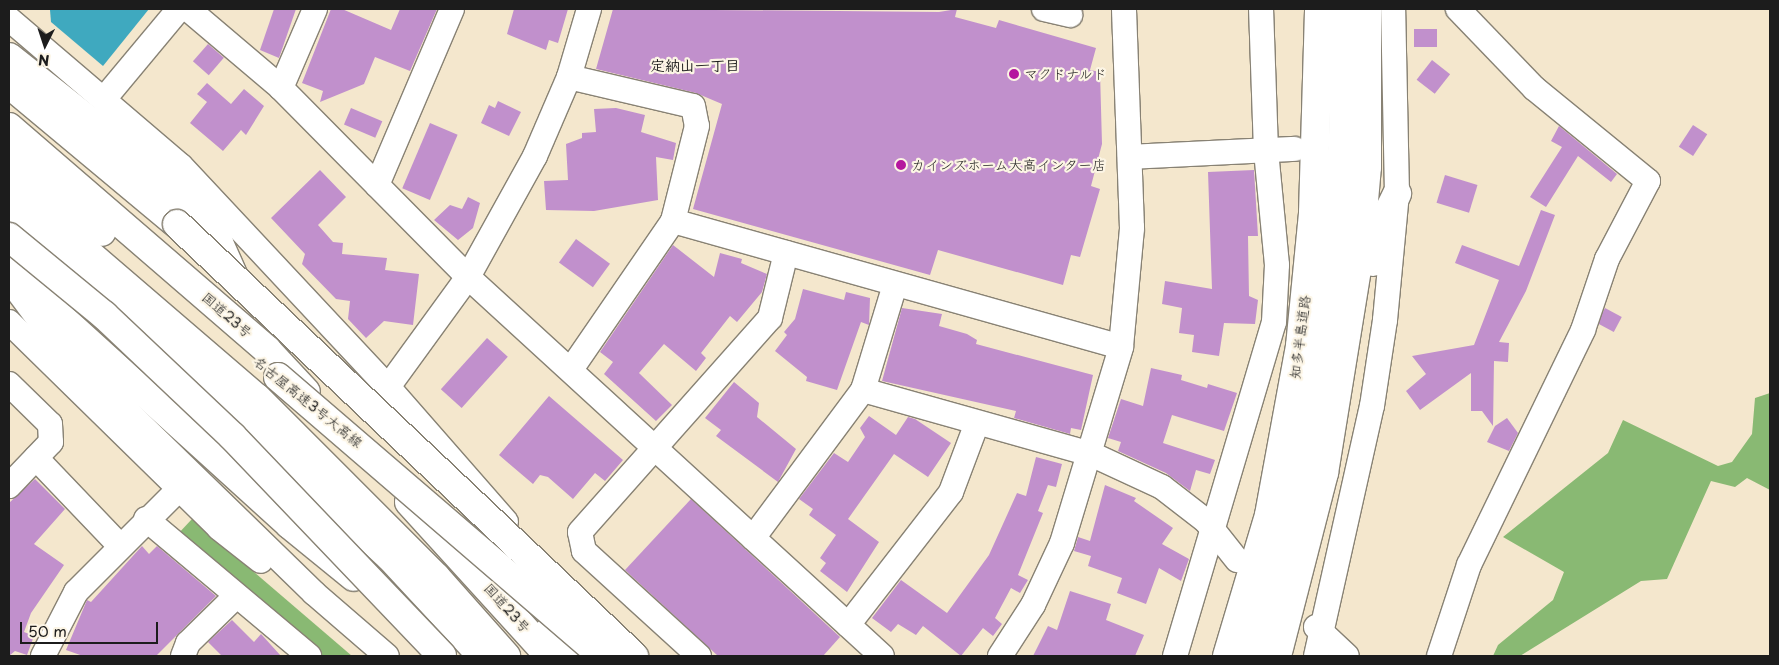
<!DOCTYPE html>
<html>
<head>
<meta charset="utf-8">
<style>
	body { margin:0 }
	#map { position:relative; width:1779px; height:665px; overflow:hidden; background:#f4e7cd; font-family:"Playpen Sans","Klee One",sans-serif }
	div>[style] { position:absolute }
	.forest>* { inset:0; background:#89b973 }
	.water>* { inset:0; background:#3fa9bf }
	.building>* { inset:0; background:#c190cc; transform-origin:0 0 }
	.roads { filter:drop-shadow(1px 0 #888274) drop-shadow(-1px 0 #888274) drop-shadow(0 1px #888274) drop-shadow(0 -1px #888274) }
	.minor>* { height:24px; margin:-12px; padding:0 12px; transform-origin:12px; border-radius:12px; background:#fff }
	.highway>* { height:28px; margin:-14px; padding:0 14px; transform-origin:14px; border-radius:14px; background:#fff }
	.bridges { filter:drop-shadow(1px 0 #888274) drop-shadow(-1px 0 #888274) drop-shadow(0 1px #888274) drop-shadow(0 -1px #888274) }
	.highway-bridge>* { height:28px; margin:-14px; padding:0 14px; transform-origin:14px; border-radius:14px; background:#fff }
	.dots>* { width:14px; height:14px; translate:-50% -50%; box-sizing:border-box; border:2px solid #fcf5e5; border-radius:50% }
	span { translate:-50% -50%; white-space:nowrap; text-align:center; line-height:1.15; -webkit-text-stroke:4.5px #fcf5e5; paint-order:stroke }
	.poi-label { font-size:14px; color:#1c1c1c }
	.left { translate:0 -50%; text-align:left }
	.street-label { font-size:14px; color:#1c1c1c }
	.neighbourhood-label { font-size:15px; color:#1c1c1c; font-weight:700 }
	.frame { position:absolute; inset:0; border:10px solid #1c1c1c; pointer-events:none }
	.north { position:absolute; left:20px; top:20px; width:50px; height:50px; -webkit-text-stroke:4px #fcf5e5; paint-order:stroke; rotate:184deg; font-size:14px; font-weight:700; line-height:20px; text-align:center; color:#1c1c1c }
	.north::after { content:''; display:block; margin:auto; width:18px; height:22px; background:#1c1c1c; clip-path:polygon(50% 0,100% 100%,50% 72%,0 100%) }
	.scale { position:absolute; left:20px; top:622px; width:138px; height:22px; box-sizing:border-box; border:2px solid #1c1c1c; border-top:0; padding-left:6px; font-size:15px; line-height:18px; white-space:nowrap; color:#1c1c1c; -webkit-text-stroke:4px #fcf5e5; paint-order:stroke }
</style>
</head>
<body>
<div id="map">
	<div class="forest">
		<i style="clip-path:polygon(1770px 393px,1770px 490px,1747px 478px,1735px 487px,1711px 481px,1667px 579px,1641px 581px,1520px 656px,1493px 656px,1498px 645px,1553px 600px,1564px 572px,1503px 537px,1608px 453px,1623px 420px,1718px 466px,1732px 462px,1752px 434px,1755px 398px)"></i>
		<i style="clip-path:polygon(192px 519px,352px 656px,322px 656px,177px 535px)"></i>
	</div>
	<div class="water">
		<i style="clip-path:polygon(149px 9px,103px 66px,51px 22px,50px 10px)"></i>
	</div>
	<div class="building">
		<i style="clip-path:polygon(274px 9px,296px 9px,279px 58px,260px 50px)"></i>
		<i style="clip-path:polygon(331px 9px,342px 9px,391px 30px,400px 9px,437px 9px,410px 71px,375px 57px,364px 84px,320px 102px,323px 91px,302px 83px)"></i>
		<i style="clip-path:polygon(514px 9px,568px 9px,558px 43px,549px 40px,546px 50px,507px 34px)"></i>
		<i style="clip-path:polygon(613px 9px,939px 12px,957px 9px,955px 17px,996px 28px,999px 20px,1096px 48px,1090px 70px,1100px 72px,1102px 144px,1091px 186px,1100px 189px,1080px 257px,1071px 255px,1063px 285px,938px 250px,930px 275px,693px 209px,722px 104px,696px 93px,596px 69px)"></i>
		<i style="left:1414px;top:29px;width:23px;height:18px"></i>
		<i style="left:208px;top:44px;width:21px;height:23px;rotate:41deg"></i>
		<i style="left:1432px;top:60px;width:23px;height:25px;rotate:38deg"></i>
		<i style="clip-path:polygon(207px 83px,231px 104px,244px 89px,264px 106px,246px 135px,241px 130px,223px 151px,190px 123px,207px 102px,197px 94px)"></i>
		<i style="clip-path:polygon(498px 101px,521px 112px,509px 136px,481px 123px,489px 105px,495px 108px)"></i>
		<i style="left:351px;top:108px;width:34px;height:18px;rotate:23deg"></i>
		<i style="clip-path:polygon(616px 108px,645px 115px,641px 132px,676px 143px,673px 160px,656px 157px,658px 200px,594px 211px,546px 210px,544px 181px,568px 180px,566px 144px,582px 138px,582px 133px,596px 132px,594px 109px)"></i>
		<i style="left:430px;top:123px;width:30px;height:71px;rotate:23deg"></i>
		<i style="left:1693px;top:125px;width:17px;height:26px;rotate:33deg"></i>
		<i style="clip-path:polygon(1559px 126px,1617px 174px,1611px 182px,1578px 156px,1546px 207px,1530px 197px,1562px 147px,1551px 141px)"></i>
		<i style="clip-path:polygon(320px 170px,346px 197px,318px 225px,333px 242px,343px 243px,342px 254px,387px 258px,385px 270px,419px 274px,413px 325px,384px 321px,366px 338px,348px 319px,350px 301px,336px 299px,302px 264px,305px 254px,271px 218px)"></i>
		<i style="clip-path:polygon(1254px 170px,1258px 236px,1248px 236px,1249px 296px,1258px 300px,1255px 324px,1224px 323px,1219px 356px,1192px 352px,1194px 335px,1179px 333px,1182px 308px,1162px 304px,1165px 281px,1212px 289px,1208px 172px)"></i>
		<i style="left:1445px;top:175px;width:34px;height:29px;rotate:17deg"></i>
		<i style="clip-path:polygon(468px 197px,480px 203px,473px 228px,458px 240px,434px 220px,450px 205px,462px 209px)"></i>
		<i style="clip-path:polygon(1541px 210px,1555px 215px,1526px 291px,1499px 342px,1509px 343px,1508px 362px,1494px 361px,1493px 426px,1482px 411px,1471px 411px,1471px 373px,1420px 410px,1406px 391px,1426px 374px,1412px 356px,1474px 345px,1499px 280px,1455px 263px,1462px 245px,1519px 266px)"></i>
		<i style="left:576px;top:239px;width:42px;height:29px;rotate:36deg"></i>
		<i style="clip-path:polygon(673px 245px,714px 277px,720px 253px,742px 259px,741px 263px,767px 274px,762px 292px,737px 322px,730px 316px,701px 353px,706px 358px,696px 371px,664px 344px,639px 373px,672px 405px,656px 421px,604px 374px,613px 362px,600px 352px)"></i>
		<i style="clip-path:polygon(803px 289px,844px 300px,846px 292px,870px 298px,869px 325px,861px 322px,837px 390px,806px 381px,807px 377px,775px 351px,787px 335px,784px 332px,795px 319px)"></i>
		<i style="clip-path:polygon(902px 308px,942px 314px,939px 326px,967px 334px,977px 340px,976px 344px,1093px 375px,1081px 430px,1071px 428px,1070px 434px,1014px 418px,1016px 411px,882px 381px)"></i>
		<i style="left:1605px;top:308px;width:19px;height:17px;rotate:28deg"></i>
		<i style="left:487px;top:338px;width:28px;height:69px;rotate:42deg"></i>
		<i style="clip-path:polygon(1151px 368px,1182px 375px,1181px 380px,1207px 388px,1208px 384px,1237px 393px,1224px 431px,1172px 415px,1163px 443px,1215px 460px,1210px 474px,1196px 470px,1190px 491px,1166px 473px,1118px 451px,1121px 442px,1108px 438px,1121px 399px,1143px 406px)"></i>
		<i style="clip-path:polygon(734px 382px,759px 403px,757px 417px,796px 449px,778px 482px,716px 436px,721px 430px,705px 418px)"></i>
		<i style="clip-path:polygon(549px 396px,623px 460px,605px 481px,595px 473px,573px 499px,548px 477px,540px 475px,533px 484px,499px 455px)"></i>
		<i style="clip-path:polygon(869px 416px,896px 435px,908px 417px,915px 419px,951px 443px,928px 477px,894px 454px,848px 519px,879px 542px,847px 592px,820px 571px,826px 563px,820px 558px,836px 535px,809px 515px,813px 509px,799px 499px,834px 453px,848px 462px,865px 437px,860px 428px)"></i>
		<i style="clip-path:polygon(1507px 418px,1518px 433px,1509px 451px,1487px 442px,1495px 426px)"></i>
		<i style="clip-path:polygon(1036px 457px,1062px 464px,1056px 487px,1048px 485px,1038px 511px,1043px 513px,1018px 575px,1028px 580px,1020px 593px,1011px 588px,995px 618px,1002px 624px,993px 636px,983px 628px,961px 656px,923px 626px,916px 635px,898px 624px,891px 632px,872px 618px,901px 580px,947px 613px,989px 555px,1017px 493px,1026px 496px)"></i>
		<i style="clip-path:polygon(35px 479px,65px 509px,34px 544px,64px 565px,31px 613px,24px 632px,34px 636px,27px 655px,15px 651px,9px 656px,9px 503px)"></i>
		<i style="clip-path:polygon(1105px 485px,1136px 498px,1134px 501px,1173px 528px,1162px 544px,1189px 559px,1181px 581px,1159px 568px,1146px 604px,1117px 593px,1122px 578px,1088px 566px,1091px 556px,1074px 551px,1078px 537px,1090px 541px)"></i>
		<i style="clip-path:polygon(691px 499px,840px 637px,823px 656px,718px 656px,625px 570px)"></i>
		<i style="clip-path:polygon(142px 546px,149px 554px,157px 546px,216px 596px,156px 656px,83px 656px,66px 650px,87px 600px,91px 602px)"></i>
		<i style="clip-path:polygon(1070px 591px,1111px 604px,1106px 620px,1144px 635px,1135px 656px,1033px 656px,1048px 626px,1057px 630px)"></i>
		<i style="clip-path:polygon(232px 620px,254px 642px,261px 634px,281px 656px,222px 656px,208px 642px)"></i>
	</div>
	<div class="roads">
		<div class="minor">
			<i style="left:188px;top:9px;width:122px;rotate:40.3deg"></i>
			<i style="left:281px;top:88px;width:266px;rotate:45.3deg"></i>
			<i style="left:468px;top:277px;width:561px;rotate:42.47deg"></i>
			<i style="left:1044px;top:9px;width:27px;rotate:13deg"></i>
			<i style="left:9px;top:19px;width:226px;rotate:40.5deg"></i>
			<i style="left:181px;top:166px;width:303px;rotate:46.9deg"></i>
			<i style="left:388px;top:387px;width:179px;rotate:48.8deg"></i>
			<i style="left:569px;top:77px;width:127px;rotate:13.2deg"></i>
			<i style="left:693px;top:106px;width:20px;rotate:79deg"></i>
			<i style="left:697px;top:126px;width:98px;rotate:104.2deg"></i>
			<i style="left:673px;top:221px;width:178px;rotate:124.5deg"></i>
			<i style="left:281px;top:88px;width:86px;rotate:-66.7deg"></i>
			<i style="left:104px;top:99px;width:117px;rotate:-50.2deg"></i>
			<i style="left:1130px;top:157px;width:165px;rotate:-2.8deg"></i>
			<i style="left:377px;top:185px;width:191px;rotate:-66.9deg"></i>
			<i style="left:673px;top:221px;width:465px;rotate:15.7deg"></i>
			<i style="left:11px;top:282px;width:72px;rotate:53.4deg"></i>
			<i style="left:54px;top:340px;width:363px;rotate:44.2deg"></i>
			<i style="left:314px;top:593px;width:96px;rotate:40.8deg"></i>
			<i style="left:9px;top:322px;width:294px;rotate:44.4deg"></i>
			<i style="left:219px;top:528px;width:53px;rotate:38.2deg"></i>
			<i style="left:9px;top:384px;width:57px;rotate:44.3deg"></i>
			<i style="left:50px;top:424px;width:18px;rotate:87deg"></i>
			<i style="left:51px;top:442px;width:61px;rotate:133.7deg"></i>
			<i style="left:388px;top:387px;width:136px;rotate:-54deg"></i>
			<i style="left:468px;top:277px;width:138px;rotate:-61deg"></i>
			<i style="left:535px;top:156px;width:86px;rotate:-66.7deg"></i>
			<i style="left:569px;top:77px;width:71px;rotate:-73.6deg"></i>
			<i style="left:863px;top:390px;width:237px;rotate:15.7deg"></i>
			<i style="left:1091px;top:454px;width:78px;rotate:24.9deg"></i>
			<i style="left:1162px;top:487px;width:56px;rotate:37.7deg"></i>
			<i style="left:1206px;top:521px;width:50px;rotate:51.5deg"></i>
			<i style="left:36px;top:458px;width:120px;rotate:46.3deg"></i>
			<i style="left:146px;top:519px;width:213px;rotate:40deg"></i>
			<i style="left:753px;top:538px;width:184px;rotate:-53.4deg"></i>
			<i style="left:863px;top:390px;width:110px;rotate:-73.1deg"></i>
			<i style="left:848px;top:625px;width:168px;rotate:-52.2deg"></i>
			<i style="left:951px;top:492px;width:74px;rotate:-69.4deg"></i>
			<i style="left:1316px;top:627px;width:42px;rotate:43.1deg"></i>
			<i style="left:43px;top:656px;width:72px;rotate:-62.7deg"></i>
			<i style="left:76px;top:592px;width:146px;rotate:-45deg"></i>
			<i style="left:183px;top:656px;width:14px;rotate:-69deg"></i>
			<i style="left:188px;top:643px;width:66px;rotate:-44.4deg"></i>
			<i style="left:699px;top:656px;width:156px;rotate:-137.6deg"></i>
			<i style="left:584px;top:551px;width:19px;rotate:-102deg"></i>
			<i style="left:580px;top:532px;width:286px;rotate:-48.4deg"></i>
			<i style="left:770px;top:318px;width:67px;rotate:-76.2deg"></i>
			<i style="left:1000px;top:656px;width:61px;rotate:-57.1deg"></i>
			<i style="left:1033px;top:605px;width:68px;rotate:-64.9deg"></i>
			<i style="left:1062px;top:543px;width:205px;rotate:-73.2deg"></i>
			<i style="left:1121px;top:347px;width:120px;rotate:-84.7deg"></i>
			<i style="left:1132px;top:228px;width:219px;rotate:-92.1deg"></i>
			<i style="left:1175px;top:656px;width:348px;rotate:-73.5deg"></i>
			<i style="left:1274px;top:322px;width:57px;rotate:-87deg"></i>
			<i style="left:1277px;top:265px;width:115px;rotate:-95.5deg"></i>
			<i style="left:1266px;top:151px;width:142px;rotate:-92deg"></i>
			<i style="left:1316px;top:656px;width:256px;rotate:-77.4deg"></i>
			<i style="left:1372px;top:406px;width:87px;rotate:-81.4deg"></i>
			<i style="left:1385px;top:320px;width:127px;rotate:-84.6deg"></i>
			<i style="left:1397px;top:194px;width:185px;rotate:-91.2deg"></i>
			<i style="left:1439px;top:656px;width:96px;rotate:-71.8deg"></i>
			<i style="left:1469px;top:565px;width:261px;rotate:-64.1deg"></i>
			<i style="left:1583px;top:330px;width:75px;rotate:-71.3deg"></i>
			<i style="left:1607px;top:259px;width:88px;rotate:-62.3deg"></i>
			<i style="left:1648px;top:181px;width:147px;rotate:-140.8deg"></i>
			<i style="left:1534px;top:88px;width:110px;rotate:-133.9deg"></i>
		</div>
		<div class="highway">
			<i style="left:9px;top:57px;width:191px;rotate:38.4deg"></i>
			<i style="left:159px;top:176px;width:90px;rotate:48.2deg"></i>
			<i style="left:219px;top:243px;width:39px;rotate:66deg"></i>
			<i style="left:9px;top:84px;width:219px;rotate:39.8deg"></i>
			<i style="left:9px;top:127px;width:341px;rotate:40.8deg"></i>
			<i style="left:267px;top:350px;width:57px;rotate:47.1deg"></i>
			<i style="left:9px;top:154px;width:121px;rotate:40deg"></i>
			<i style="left:9px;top:185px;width:327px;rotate:40.7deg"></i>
			<i style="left:257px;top:398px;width:253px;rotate:45deg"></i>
			<i style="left:436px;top:577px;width:106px;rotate:48.5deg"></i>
			<i style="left:9px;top:217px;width:181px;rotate:39.8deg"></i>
			<i style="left:148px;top:333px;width:330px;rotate:42.8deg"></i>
			<i style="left:390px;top:557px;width:135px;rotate:47.1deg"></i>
			<i style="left:1373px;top:262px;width:27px;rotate:-82deg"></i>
			<i style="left:1377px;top:235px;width:46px;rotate:-64deg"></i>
			<i style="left:9px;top:270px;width:379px;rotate:42.2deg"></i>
			<i style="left:290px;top:525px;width:82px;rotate:39.1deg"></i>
			<i style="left:409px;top:502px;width:208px;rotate:47.7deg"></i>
			<i style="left:548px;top:632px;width:14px;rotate:17deg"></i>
			<i style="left:561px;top:636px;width:28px;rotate:45deg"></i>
			<i style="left:1227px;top:656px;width:147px;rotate:-73.4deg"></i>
			<i style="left:1269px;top:515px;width:172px;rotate:-79.6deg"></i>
			<i style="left:1300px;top:346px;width:134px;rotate:-84.4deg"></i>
			<i style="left:1313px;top:213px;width:204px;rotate:-88.3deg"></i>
			<i style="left:1253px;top:656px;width:178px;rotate:-74.3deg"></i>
			<i style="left:1301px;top:485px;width:149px;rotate:-80deg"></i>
			<i style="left:1327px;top:338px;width:201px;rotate:-85.4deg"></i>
			<i style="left:1343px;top:138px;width:129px;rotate:-89.6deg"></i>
			<i style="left:1277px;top:656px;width:189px;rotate:-75.6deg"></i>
			<i style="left:1324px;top:473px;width:218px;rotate:-80.8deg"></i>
			<i style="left:1359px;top:258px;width:91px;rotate:-85deg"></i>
			<i style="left:1367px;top:167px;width:158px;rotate:-90deg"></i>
		</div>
	</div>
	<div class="bridges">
		<div class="highway-bridge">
			<i style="left:177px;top:224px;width:629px;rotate:43.39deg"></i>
			<i style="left:9px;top:237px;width:123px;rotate:39.4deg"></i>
			<i style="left:104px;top:315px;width:176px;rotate:43.4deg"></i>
			<i style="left:232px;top:436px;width:304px;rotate:46.3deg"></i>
			<i style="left:278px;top:377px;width:428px;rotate:40.7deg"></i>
		</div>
	</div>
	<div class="dots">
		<i style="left:1014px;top:74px;background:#b5179e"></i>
		<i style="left:901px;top:165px;background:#b5179e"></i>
	</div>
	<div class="poi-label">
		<span class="left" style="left:1024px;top:74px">マクドナルド</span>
		<span class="left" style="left:911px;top:165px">カインズホーム大高インター店</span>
	</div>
	<div class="street-label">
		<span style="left:227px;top:315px;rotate:41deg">国道23号</span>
		<span style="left:1300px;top:337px;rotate:-83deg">知多半島道路</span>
		<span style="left:308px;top:402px;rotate:39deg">名古屋高速3号大高線</span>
		<span style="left:507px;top:608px;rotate:48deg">国道23号</span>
	</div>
	<div class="neighbourhood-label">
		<span style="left:695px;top:65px">定納山一丁目</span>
	</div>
	<div class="frame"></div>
	<div class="north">N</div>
	<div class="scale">50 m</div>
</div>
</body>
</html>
